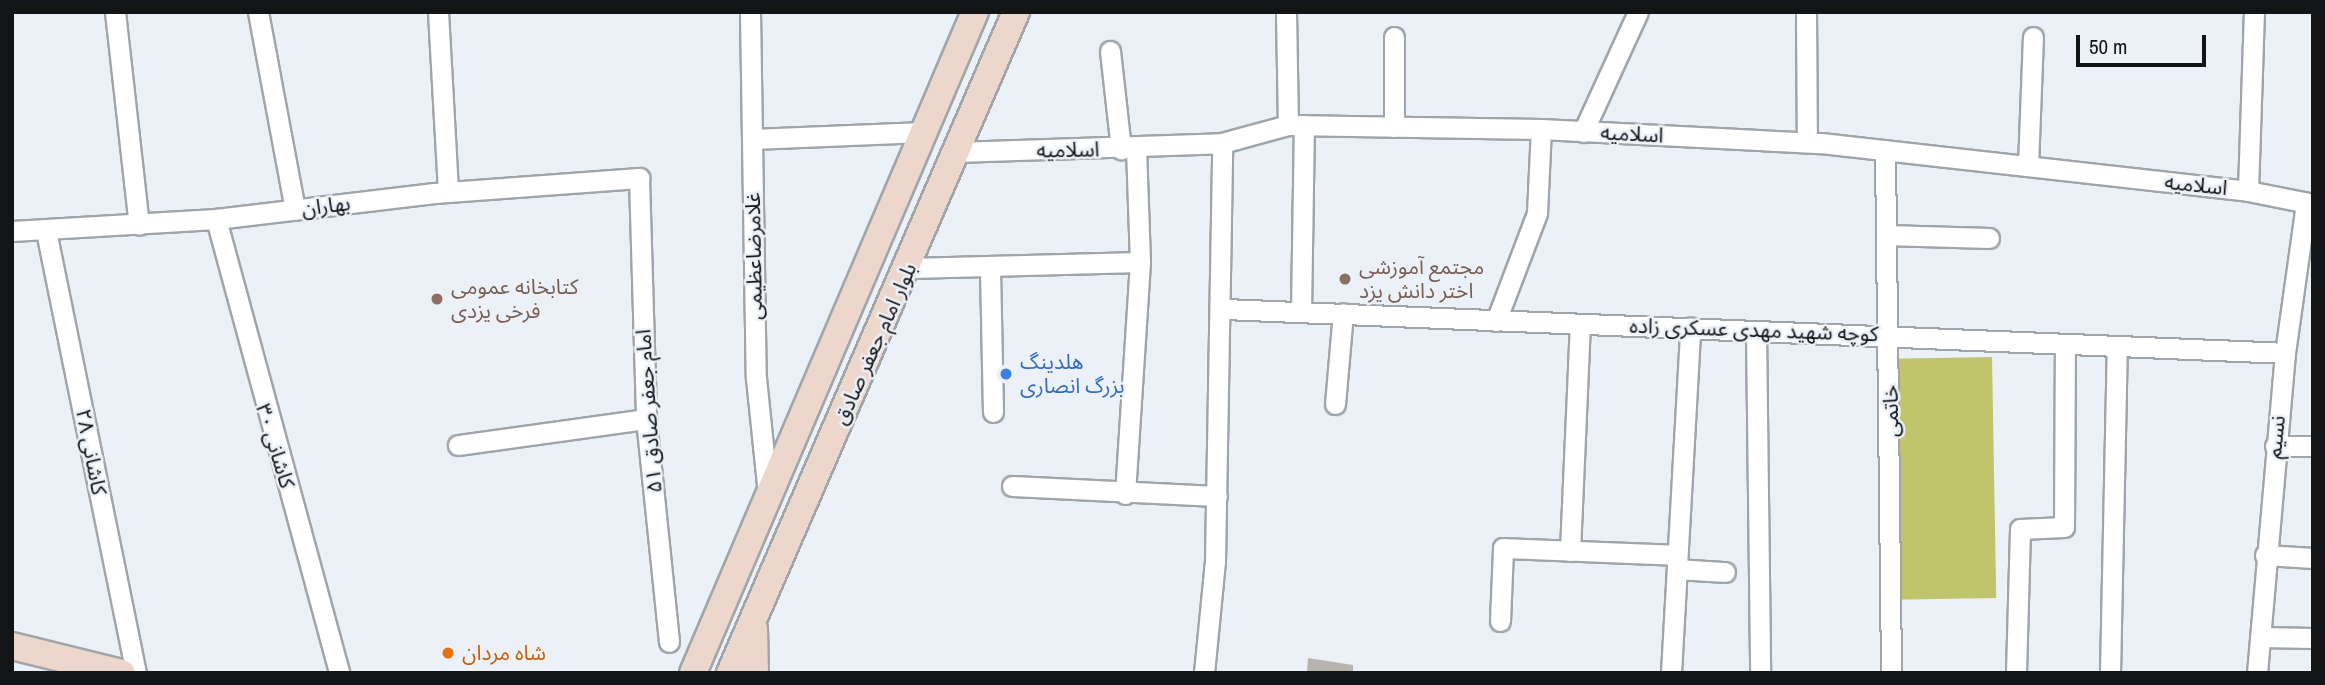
<!DOCTYPE html>
<html>
<head>
<meta charset="utf-8">
<style>
	body { margin:0 }
	#map { position:relative; width:2325px; height:685px; overflow:hidden; background:#ecf1f7; font-family:"Archivo Narrow","Noto Sans Arabic",sans-serif }
	div>[style] { position:absolute }
	.green>* { inset:0; background:#c0c56d; transform-origin:0 0 }
	.building>* { inset:0; background:#b7b3ad }
	.roads { filter:drop-shadow(2px 0 #a0a5aa) drop-shadow(-2px 0 #a0a5aa) drop-shadow(0 2px #a0a5aa) drop-shadow(0 -2px #a0a5aa) }
	.street>* { height:19px; margin:-9.5px; padding:0 9.5px; transform-origin:9.5px; border-radius:9.5px; background:#fff }
	.secondary>* { height:26px; margin:-13px; padding:0 13px; transform-origin:13px; border-radius:13px; background:#edd6cb }
	.dots>* { width:19px; height:19px; translate:-50% -50%; box-sizing:border-box; border:4px solid #ecf1f7; border-radius:50% }
	span { translate:-50% -50%; white-space:nowrap; text-align:center; line-height:1.15; -webkit-text-stroke:5px #ecf1f7; paint-order:stroke }
	.street-label { font-size:21px; color:#121416 }
	.education-label { font-size:21px; color:#785e54 }
	.left { translate:0 -50%; text-align:left }
	.shop-label { font-size:21px; color:#366cbe }
	.food-label { font-size:21px; color:#c56008 }
	.frame { position:absolute; inset:0; border:14px solid #121416; pointer-events:none }
	.scale { position:absolute; left:2076px; top:35px; width:130px; height:32px; box-sizing:border-box; border:4px solid #121416; border-top:0; padding-left:9px; font-size:21px; line-height:24px; white-space:nowrap; color:#121416; -webkit-text-stroke:5px #ecf1f7; paint-order:stroke }
</style>
</head>
<body>
<div id="map">
	<div class="green">
		<i style="left:1992px;top:357px;width:241px;height:102px;rotate:89deg"></i>
	</div>
	<div class="building">
		<i style="clip-path:polygon(1308px 658px,1353px 665px,1353px 673px,1307px 673px)"></i>
	</div>
	<div class="roads">
		<div class="street">
			<i style="left:115px;top:12px;width:214px;rotate:83.6deg"></i>
			<i style="left:258px;top:12px;width:201px;rotate:79.4deg"></i>
			<i style="left:438px;top:12px;width:180px;rotate:86.8deg"></i>
			<i style="left:750px;top:12px;width:366px;rotate:89.1deg"></i>
			<i style="left:756px;top:378px;width:118px;rotate:84.1deg"></i>
			<i style="left:1286px;top:12px;width:113px;rotate:89deg"></i>
			<i style="left:1806px;top:12px;width:130px;rotate:89.6deg"></i>
			<i style="left:1110px;top:51px;width:99px;rotate:83.6deg"></i>
			<i style="left:1394px;top:127px;width:90px;rotate:-90deg"></i>
			<i style="left:1583px;top:132px;width:132px;rotate:-65.4deg"></i>
			<i style="left:752px;top:139px;width:172px;rotate:-2.3deg"></i>
			<i style="left:1885px;top:150px;width:523px;rotate:89.34deg"></i>
			<i style="left:956px;top:152px;width:266px;rotate:-1.9deg"></i>
			<i style="left:1222px;top:143px;width:68px;rotate:-15.3deg"></i>
			<i style="left:1288px;top:125px;width:253px;rotate:0.9deg"></i>
			<i style="left:1541px;top:129px;width:280px;rotate:2.9deg"></i>
			<i style="left:1821px;top:143px;width:430px;rotate:6.4deg"></i>
			<i style="left:2248px;top:191px;width:66px;rotate:11.3deg"></i>
			<i style="left:2028px;top:166px;width:129px;rotate:-87.8deg"></i>
			<i style="left:2248px;top:191px;width:179px;rotate:-88.1deg"></i>
			<i style="left:216px;top:219px;width:470px;rotate:74.8deg"></i>
			<i style="left:12px;top:231px;width:204px;rotate:-3.4deg"></i>
			<i style="left:216px;top:219px;width:220px;rotate:-6.8deg"></i>
			<i style="left:434px;top:193px;width:206px;rotate:-4.2deg"></i>
			<i style="left:639px;top:178px;width:241px;rotate:88.3deg"></i>
			<i style="left:646px;top:419px;width:224px;rotate:84.1deg"></i>
			<i style="left:46px;top:231px;width:451px;rotate:78.5deg"></i>
			<i style="left:1886px;top:235px;width:103px;rotate:1.7deg"></i>
			<i style="left:910px;top:268px;width:230px;rotate:-1.5deg"></i>
			<i style="left:990px;top:269px;width:143px;rotate:88.8deg"></i>
			<i style="left:1224px;top:309px;width:1062px;rotate:2.37deg"></i>
			<i style="left:1301px;top:312px;width:187px;rotate:-89.1deg"></i>
			<i style="left:1496px;top:321px;width:116px;rotate:-69.2deg"></i>
			<i style="left:1537px;top:213px;width:84px;rotate:-87.3deg"></i>
			<i style="left:1756px;top:331px;width:342px;rotate:89.3deg"></i>
			<i style="left:1335px;top:404px;width:91px;rotate:-85deg"></i>
			<i style="left:458px;top:445px;width:190px;rotate:-7.9deg"></i>
			<i style="left:2275px;top:446px;width:38px"></i>
			<i style="left:1012px;top:486px;width:205px;rotate:2.8deg"></i>
			<i style="left:1125px;top:494px;width:232px;rotate:-86.3deg"></i>
			<i style="left:1140px;top:262px;width:113px;rotate:-92deg"></i>
			<i style="left:1570px;top:551px;width:227px;rotate:-87.5deg"></i>
			<i style="left:2265px;top:555px;width:48px;rotate:3.6deg"></i>
			<i style="left:1677px;top:569px;width:48px;rotate:3.6deg"></i>
			<i style="left:1500px;top:621px;width:73px;rotate:-87.6deg"></i>
			<i style="left:1503px;top:548px;width:174px;rotate:2.3deg"></i>
			<i style="left:2260px;top:637px;width:53px;rotate:1.1deg"></i>
			<i style="left:1204px;top:673px;width:113px;rotate:-84.4deg"></i>
			<i style="left:1215px;top:561px;width:418px;rotate:-89deg"></i>
			<i style="left:1671px;top:673px;width:346px;rotate:-86.8deg"></i>
			<i style="left:2016px;top:673px;width:144px;rotate:-88.4deg"></i>
			<i style="left:2020px;top:529px;width:44px;rotate:-2.6deg"></i>
			<i style="left:2064px;top:527px;width:183px;rotate:-89.7deg"></i>
			<i style="left:2110px;top:673px;width:327px;rotate:-88.8deg"></i>
			<i style="left:2257px;top:673px;width:321px;rotate:-85deg"></i>
			<i style="left:2285px;top:353px;width:151px;rotate:-82deg"></i>
		</div>
		<div class="secondary">
			<i style="left:754px;top:629px;width:44px;rotate:88.7deg"></i>
			<i style="left:12px;top:646px;width:113px;rotate:13.8deg"></i>
			<i style="left:693px;top:673px;width:719px;rotate:-66.9deg"></i>
			<i style="left:730px;top:673px;width:720px;rotate:-66.6deg"></i>
		</div>
	</div>
	<div class="dots">
		<i style="left:1345px;top:279px;background:#8d6e63"></i>
		<i style="left:437px;top:299px;background:#8d6e63"></i>
		<i style="left:1006px;top:374px;background:#3f7fe0"></i>
		<i style="left:448px;top:653px;background:#e8710a"></i>
	</div>
	<div class="street-label">
		<span style="left:1632px;top:134px;rotate:3deg">اسلامیه</span>
		<span style="left:1068px;top:150px;rotate:-1deg">اسلامیه</span>
		<span style="left:2196px;top:185px;rotate:6deg">اسلامیه</span>
		<span style="left:326px;top:206px;rotate:-7deg">بهاران</span>
		<span style="left:754px;top:256px;rotate:-91deg">غلامرضاعظیمی</span>
		<span style="left:1754px;top:330px;rotate:2deg">کوچه شهید مهدی عسکری زاده</span>
		<span style="left:875px;top:344px;rotate:-66deg">بلوار امام جعفر صادق</span>
		<span style="left:649px;top:411px;rotate:-94deg">امام جعفر صادق ۵۱</span>
		<span style="left:1891px;top:411px;rotate:-91deg">خاتمی</span>
		<span style="left:2276px;top:437px;rotate:-84deg">نسیم</span>
		<span style="left:275px;top:446px;rotate:73deg">کاشانی ۳۰</span>
		<span style="left:91px;top:452px;rotate:79deg">کاشانی ۲۸</span>
	</div>
	<div class="education-label">
		<span class="left" style="left:1359px;top:279px">مجتمع آموزشی<br>اختر دانش یزد</span>
		<span class="left" style="left:451px;top:299px">کتابخانه عمومی<br>فرخی یزدی</span>
	</div>
	<div class="shop-label">
		<span class="left" style="left:1020px;top:374px">هلدینگ<br>بزرگ انصاری</span>
	</div>
	<div class="food-label">
		<span class="left" style="left:462px;top:653px">شاه مردان</span>
	</div>
	<div class="frame"></div>
	<div class="scale">50 m</div>
</div>
</body>
</html>
